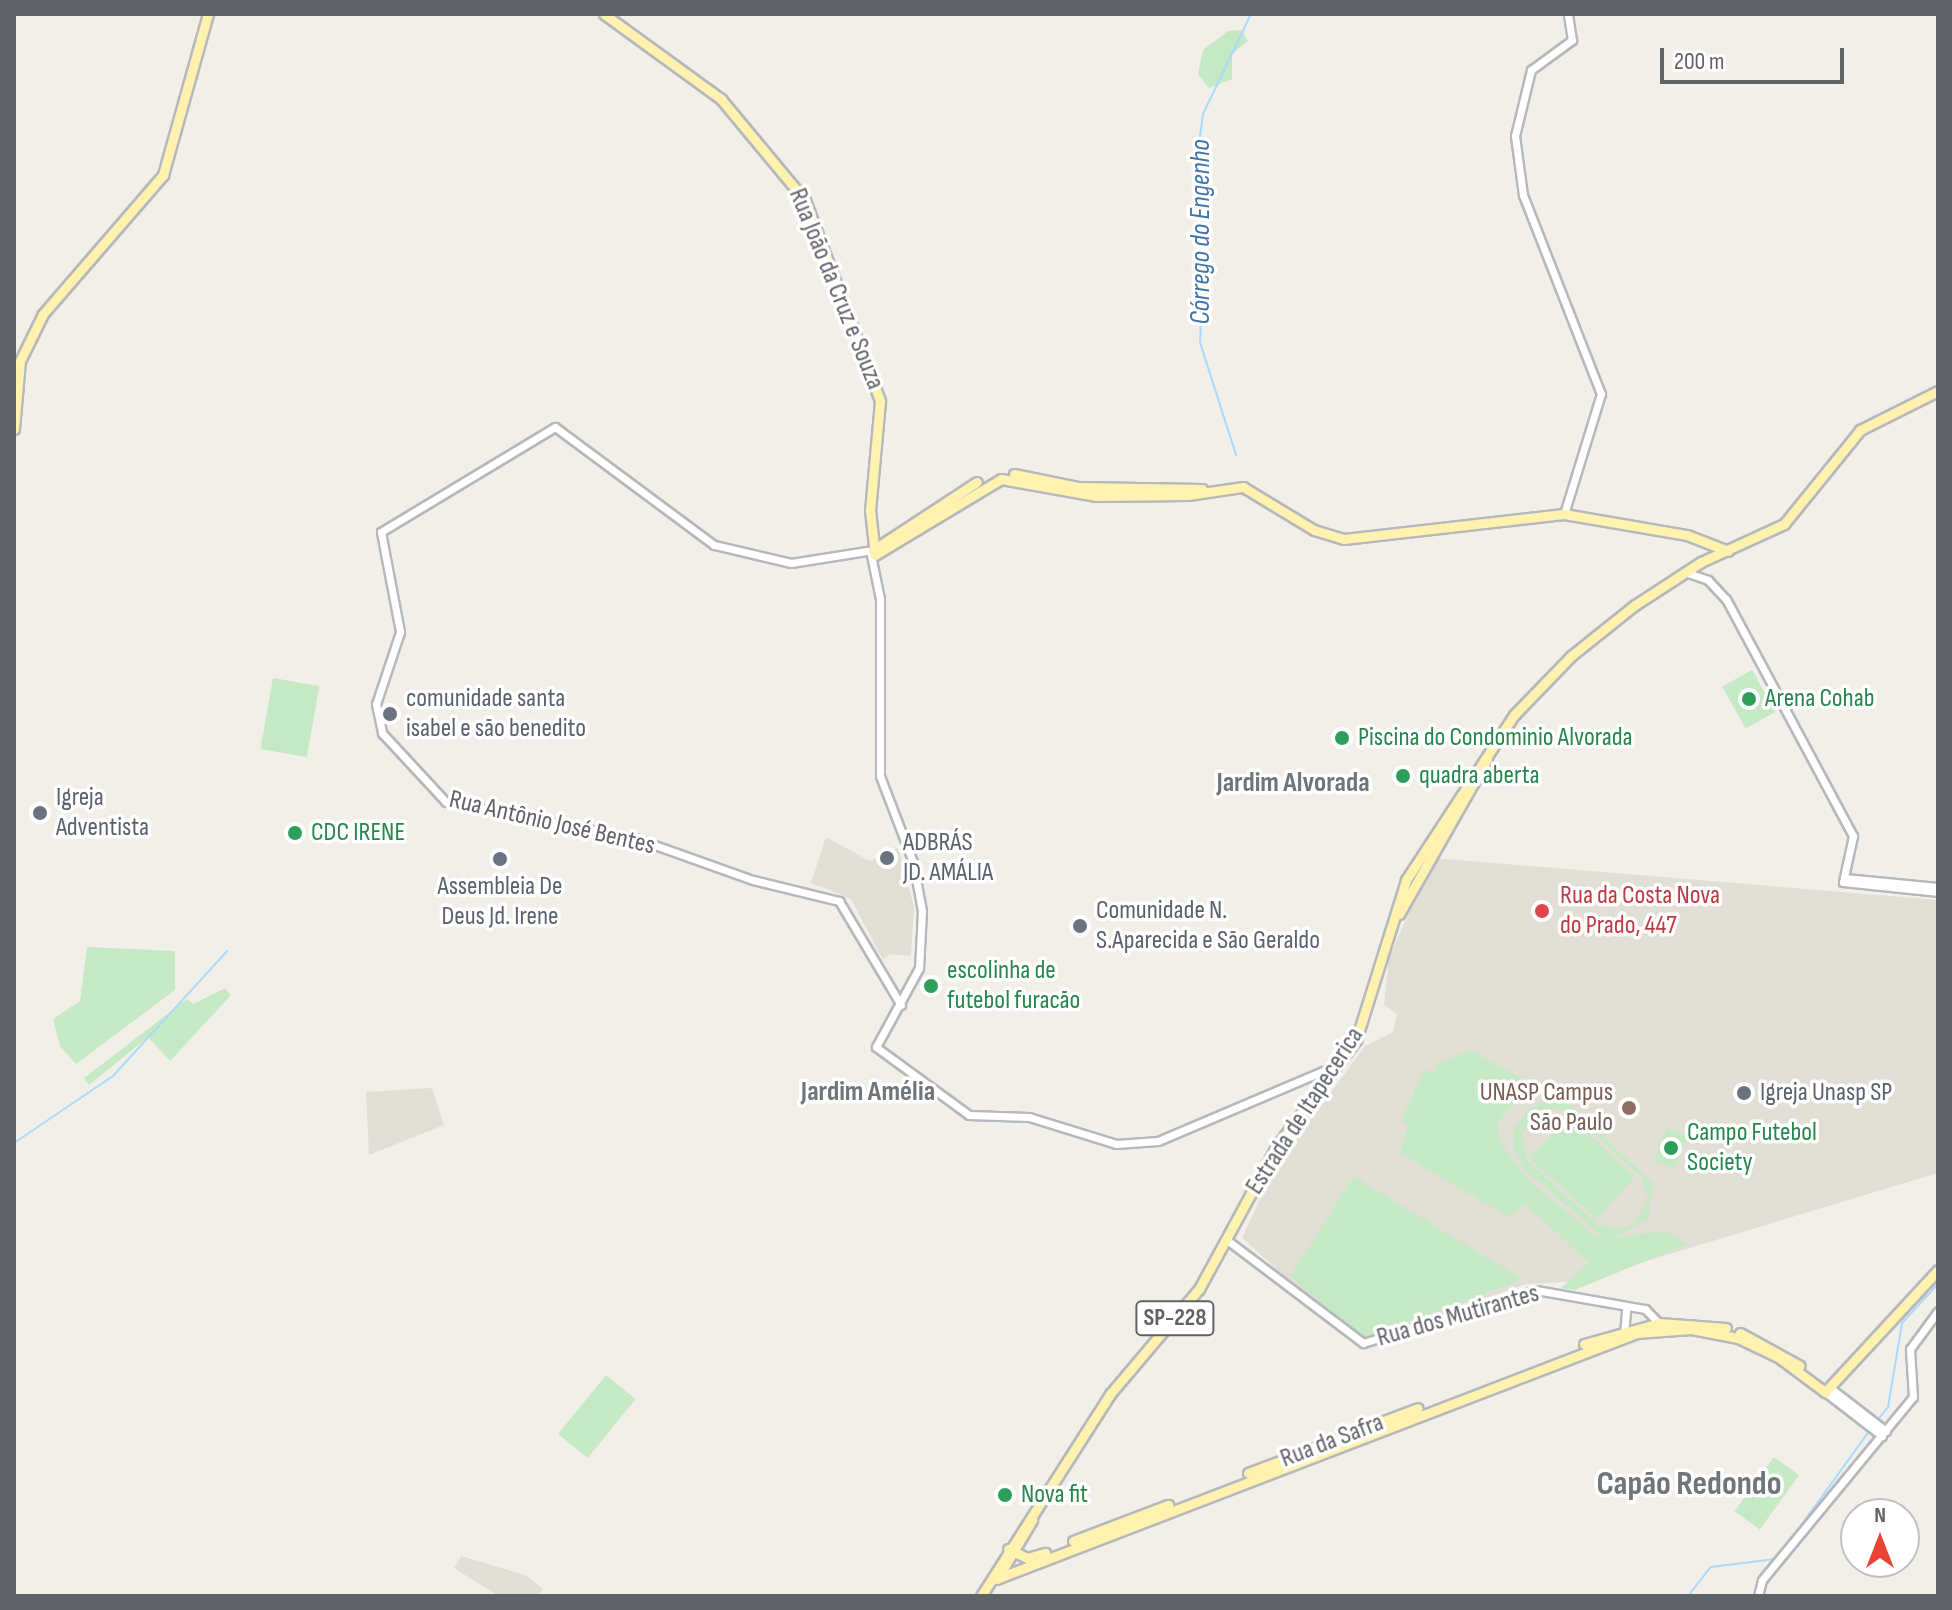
<!DOCTYPE html>
<html>
<head>
<meta charset="utf-8">
<style>
	body { margin:0 }
	#map { position:relative; width:1952px; height:1610px; overflow:hidden; background:#f1efe8; font-family:"Sofia Sans Condensed",sans-serif }
	div>[style] { position:absolute }
	.education>* { inset:0; background:#e1ded6 }
	.green>* { inset:0; background:#c5e8c5; transform-origin:0 0 }
	.stream>* { height:2px; margin:-1px; padding:0 1px; transform-origin:1px; border-radius:1px; background:#aadaff }
	.roads { filter:drop-shadow(2px 0 #b5b8bc) drop-shadow(-2px 0 #b5b8bc) drop-shadow(0 2px #b5b8bc) drop-shadow(0 -2px #b5b8bc) }
	.minor>* { height:7px; margin:-3.5px; padding:0 3.5px; transform-origin:3.5px; border-radius:3.5px; background:#fff }
	.major>* { height:9px; margin:-4.5px; padding:0 4.5px; transform-origin:4.5px; border-radius:4.5px; background:#fff2af }
	.dots>* { width:22px; height:22px; translate:-50% -50%; box-sizing:border-box; border:4px solid #fff; border-radius:50% }
	span { translate:-50% -50%; white-space:nowrap; text-align:center; line-height:1.15; -webkit-text-stroke:7px #fff; paint-order:stroke }
	.shield-label span { padding:2px 6px; background:#fff; border:2px solid; border-radius:6px; -webkit-text-stroke-width:0 }
	.shield-label { font-size:24px; color:#5f6368; font-weight:700 }
	.street-label { font-size:26px; color:#5f6368 }
	.worship-label { font-size:26px; color:#5b616d }
	.left { translate:0 -50%; text-align:left }
	.leisure-label { font-size:26px; color:#27864d }
	.health-label { font-size:26px; color:#be3a42 }
	.education-label { font-size:26px; color:#785e54 }
	.right { translate:-100% -50%; text-align:right }
	.water-label { font-size:28px; color:#4174aa; font-style:italic }
	.neighbourhood-label { font-size:28px; color:#70757a; font-weight:700 }
	.district-label { font-size:34px; color:#70757a; font-weight:700 }
	.frame { position:absolute; inset:0; border:16px solid #5f6368; pointer-events:none }
	.north { position:absolute; left:1840px; top:1498px; width:80px; height:80px; box-sizing:border-box; background:#fff; border:2px solid #bfc1c3; border-radius:50%; rotate:0deg; font-size:22px; font-weight:700; line-height:32px; text-align:center; color:#5f6368 }
	.north::after { content:''; display:block; margin:auto; width:28px; height:36px; background:#ea4335; clip-path:polygon(50% 0,100% 100%,50% 72%,0 100%) }
	.scale { position:absolute; left:1660px; top:48px; width:184px; height:36px; box-sizing:border-box; border:4px solid #5f6368; border-top:0; padding-left:10px; font-size:24px; line-height:28px; white-space:nowrap; color:#5f6368; -webkit-text-stroke:6px #fff; paint-order:stroke }
</style>
</head>
<body>
<div id="map">
	<div class="education">
		<i style="clip-path:polygon(826px 837px,870px 861px,898px 848px,914px 907px,911px 956px,890px 954px,883px 960px,851px 899px,811px 883px)"></i>
		<i style="clip-path:polygon(1433px 858px,1938px 900px,1938px 1173px,1580px 1281px,1526px 1284px,1366px 1341px,1351px 1335px,1242px 1238px,1273px 1171px,1365px 1046px,1393px 1032px,1397px 1014px,1384px 1005px,1389px 958px)"></i>
		<i style="clip-path:polygon(432px 1088px,444px 1125px,369px 1155px,366px 1092px)"></i>
		<i style="clip-path:polygon(461px 1556px,525px 1575px,543px 1589px,538px 1596px,499px 1596px,454px 1568px)"></i>
	</div>
	<div class="green">
		<i style="clip-path:polygon(1242px 30px,1248px 41px,1232px 54px,1232px 79px,1209px 88px,1198px 74px,1203px 50px,1228px 31px)"></i>
		<i style="left:1752px;top:670px;width:48px;height:34px;rotate:61deg"></i>
		<i style="left:273px;top:678px;width:47px;height:72px;rotate:10deg"></i>
		<i style="clip-path:polygon(87px 947px,175px 951px,175px 990px,76px 1064px,60px 1046px,53px 1019px,80px 1001px)"></i>
		<i style="clip-path:polygon(225px 988px,231px 995px,170px 1061px,148px 1037px,89px 1085px,84px 1078px,187px 999px,193px 1004px)"></i>
		<i style="clip-path:polygon(evenodd,1470px 1050px,1529px 1082px,1497px 1124px,1501px 1143px,1528px 1179px,1594px 1235px,1602px 1236px,1525px 1170px,1513px 1148px,1514px 1129px,1529px 1109px,1546px 1101px,1571px 1105px,1653px 1183px,1648px 1220px,1613px 1238px,1665px 1231px,1687px 1244px,1575px 1290px,1561px 1288px,1589px 1263px,1525px 1204px,1509px 1217px,1400px 1154px,1408px 1125px,1401px 1121px,1424px 1070px,1433px 1072px,1437px 1064px,1470px 1050px,1556px 1108px,1576px 1117px,1641px 1177px,1648px 1199px,1635px 1223px,1619px 1229px,1597px 1224px,1527px 1160px,1522px 1133px,1537px 1113px,1556px 1131px,1528px 1157px,1596px 1219px,1635px 1177px,1571px 1117px,1558px 1128px,1541px 1111px,1556px 1108px)"></i>
		<i style="left:1667px;top:1128px;width:22px;height:35px;rotate:22deg"></i>
		<i style="clip-path:polygon(1354px 1176px,1371px 1187px,1523px 1279px,1364px 1339px,1290px 1276px)"></i>
		<i style="left:606px;top:1375px;width:38px;height:76px;rotate:39deg"></i>
		<i style="left:1774px;top:1457px;width:31px;height:67px;rotate:36deg"></i>
	</div>
	<div class="stream">
		<i style="left:1236px;top:455px;width:119px;rotate:-107.7deg"></i>
		<i style="left:1200px;top:342px;width:115px;rotate:-87deg"></i>
		<i style="left:1206px;top:227px;width:62px;rotate:-99.3deg"></i>
		<i style="left:1196px;top:166px;width:52px;rotate:-82.3deg"></i>
		<i style="left:1203px;top:114px;width:111px;rotate:-64.4deg"></i>
		<i style="left:14px;top:1143px;width:120px;rotate:-34.1deg"></i>
		<i style="left:113px;top:1076px;width:169px;rotate:-47.6deg"></i>
		<i style="left:1876px;top:1422px;width:19px;rotate:-51deg"></i>
		<i style="left:1888px;top:1407px;width:85px;rotate:-80.5deg"></i>
		<i style="left:1902px;top:1323px;width:53px;rotate:-47.3deg"></i>
		<i style="left:1787px;top:1545px;width:142px;rotate:-54.2deg"></i>
		<i style="left:1688px;top:1596px;width:37px;rotate:-52deg"></i>
		<i style="left:1711px;top:1567px;width:65px;rotate:-7deg"></i>
	</div>
	<div class="roads">
		<div class="minor">
			<i style="left:1564px;top:514px;width:126px;rotate:-72.9deg"></i>
			<i style="left:1601px;top:394px;width:214px;rotate:-111.4deg"></i>
			<i style="left:1523px;top:195px;width:60px;rotate:-97.7deg"></i>
			<i style="left:1515px;top:136px;width:68px;rotate:-76.4deg"></i>
			<i style="left:1531px;top:70px;width:51px;rotate:-36.2deg"></i>
			<i style="left:1572px;top:40px;width:26px;rotate:-99deg"></i>
			<i style="left:873px;top:550px;width:83px;rotate:171deg"></i>
			<i style="left:791px;top:563px;width:79px;rotate:-166.8deg"></i>
			<i style="left:714px;top:545px;width:198px;rotate:-143.4deg"></i>
			<i style="left:555px;top:427px;width:203px;rotate:148.9deg"></i>
			<i style="left:381px;top:532px;width:102px;rotate:79.2deg"></i>
			<i style="left:400px;top:632px;width:76px;rotate:108.4deg"></i>
			<i style="left:376px;top:704px;width:30px;rotate:78deg"></i>
			<i style="left:382px;top:733px;width:94px;rotate:47.2deg"></i>
			<i style="left:446px;top:802px;width:192px;rotate:10.8deg"></i>
			<i style="left:635px;top:838px;width:125px;rotate:19.6deg"></i>
			<i style="left:753px;top:880px;width:89px;rotate:13.7deg"></i>
			<i style="left:839px;top:901px;width:121px;rotate:59.2deg"></i>
			<i style="left:871px;top:555px;width:45px;rotate:78.4deg"></i>
			<i style="left:880px;top:599px;width:177px;rotate:90deg"></i>
			<i style="left:880px;top:776px;width:92px;rotate:69deg"></i>
			<i style="left:913px;top:862px;width:50px;rotate:79.6deg"></i>
			<i style="left:922px;top:911px;width:57px;rotate:93deg"></i>
			<i style="left:919px;top:968px;width:90px;rotate:118.6deg"></i>
			<i style="left:876px;top:1047px;width:115px;rotate:36.2deg"></i>
			<i style="left:969px;top:1115px;width:60px;rotate:1.9deg"></i>
			<i style="left:1029px;top:1117px;width:91px;rotate:17.2deg"></i>
			<i style="left:1116px;top:1144px;width:42px;rotate:-4.1deg"></i>
			<i style="left:1158px;top:1141px;width:197px;rotate:-23deg"></i>
			<i style="left:1685px;top:572px;width:24px;rotate:19deg"></i>
			<i style="left:1708px;top:580px;width:26px;rotate:47deg"></i>
			<i style="left:1726px;top:599px;width:269px;rotate:61.8deg"></i>
			<i style="left:1853px;top:836px;width:47px;rotate:102.3deg"></i>
			<i style="left:1843px;top:882px;width:96px;rotate:6deg"></i>
			<i style="left:1845px;top:878px;width:93px;rotate:5.5deg"></i>
			<i style="left:1227px;top:1240px;width:171px;rotate:37.1deg"></i>
			<i style="left:1363px;top:1343px;width:181px;rotate:-17deg"></i>
			<i style="left:1536px;top:1290px;width:111px;rotate:9.9deg"></i>
			<i style="left:1645px;top:1309px;width:20px;rotate:45deg"></i>
			<i style="left:1624px;top:1334px;width:24px;rotate:-85deg"></i>
			<i style="left:1829px;top:1387px;width:72px;rotate:37.7deg"></i>
			<i style="left:1825px;top:1392px;width:72px;rotate:37.7deg"></i>
			<i style="left:1758px;top:1596px;width:16px;rotate:-76deg"></i>
			<i style="left:1762px;top:1580px;width:237px;rotate:-50.5deg"></i>
			<i style="left:1913px;top:1397px;width:48px;rotate:-93.6deg"></i>
			<i style="left:1910px;top:1349px;width:47px;rotate:-53.6deg"></i>
		</div>
		<div class="major">
			<i style="left:604px;top:14px;width:145px;rotate:36deg"></i>
			<i style="left:721px;top:99px;width:131px;rotate:50.3deg"></i>
			<i style="left:805px;top:200px;width:215px;rotate:69.5deg"></i>
			<i style="left:880px;top:401px;width:109px;rotate:95.2deg"></i>
			<i style="left:870px;top:510px;width:45px;rotate:83.7deg"></i>
			<i style="left:875px;top:555px;width:147px;rotate:-31.1deg"></i>
			<i style="left:1001px;top:479px;width:97px;rotate:10.1deg"></i>
			<i style="left:1096px;top:496px;width:92px;rotate:-0.6deg"></i>
			<i style="left:1188px;top:495px;width:56px;rotate:-8.3deg"></i>
			<i style="left:1243px;top:487px;width:83px;rotate:31.2deg"></i>
			<i style="left:1314px;top:530px;width:31px;rotate:17deg"></i>
			<i style="left:1344px;top:539px;width:221px;rotate:-6.5deg"></i>
			<i style="left:1564px;top:514px;width:125px;rotate:9.7deg"></i>
			<i style="left:1687px;top:535px;width:44px;rotate:21.3deg"></i>
			<i style="left:14px;top:429px;width:68px;rotate:-85deg"></i>
			<i style="left:20px;top:361px;width:52px;rotate:-63.9deg"></i>
			<i style="left:43px;top:314px;width:184px;rotate:-49.2deg"></i>
			<i style="left:163px;top:175px;width:167px;rotate:-74.4deg"></i>
			<i style="left:1014px;top:474px;width:65px;rotate:11.5deg"></i>
			<i style="left:1078px;top:487px;width:124px;rotate:0.9deg"></i>
			<i style="left:873px;top:550px;width:124px;rotate:-33.2deg"></i>
			<i style="left:1399px;top:914px;width:178px;rotate:-60.4deg"></i>
			<i style="left:1740px;top:1333px;width:68px;rotate:28.8deg"></i>
			<i style="left:1584px;top:1344px;width:78px;rotate:-15.6deg"></i>
			<i style="left:1659px;top:1323px;width:67px;rotate:4.3deg"></i>
			<i style="left:1368px;top:1427px;width:53px;rotate:-20.8deg"></i>
			<i style="left:1248px;top:1473px;width:97px;rotate:-20.5deg"></i>
			<i style="left:1073px;top:1541px;width:102px;rotate:-20.8deg"></i>
			<i style="left:1008px;top:1549px;width:21px;rotate:25deg"></i>
			<i style="left:1027px;top:1558px;width:19px;rotate:-16deg"></i>
			<i style="left:996px;top:1579px;width:687px;rotate:-21deg"></i>
			<i style="left:1637px;top:1333px;width:54px;rotate:-4.2deg"></i>
			<i style="left:1691px;top:1329px;width:48px;rotate:10.8deg"></i>
			<i style="left:1738px;top:1338px;width:44px;rotate:25.4deg"></i>
			<i style="left:1778px;top:1357px;width:59px;rotate:36.7deg"></i>
			<i style="left:1825px;top:1392px;width:166px;rotate:-47.2deg"></i>
			<i style="left:997px;top:1579px;width:69px;rotate:-59.3deg"></i>
			<i style="left:981px;top:1596px;width:241px;rotate:-57.4deg"></i>
			<i style="left:1111px;top:1393px;width:136px;rotate:-49.8deg"></i>
			<i style="left:1199px;top:1289px;width:162px;rotate:-61.5deg"></i>
			<i style="left:1276px;top:1147px;width:134px;rotate:-53.2deg"></i>
			<i style="left:1356px;top:1040px;width:168px;rotate:-72.6deg"></i>
			<i style="left:1406px;top:880px;width:197px;rotate:-56.8deg"></i>
			<i style="left:1514px;top:715px;width:82px;rotate:-46deg"></i>
			<i style="left:1571px;top:656px;width:82px;rotate:-38.6deg"></i>
			<i style="left:1635px;top:605px;width:79px;rotate:-33.1deg"></i>
			<i style="left:1701px;top:562px;width:91px;rotate:-24.6deg"></i>
			<i style="left:1784px;top:524px;width:121px;rotate:-51deg"></i>
			<i style="left:1860px;top:430px;width:87px;rotate:-26.6deg"></i>
		</div>
	</div>
	<div class="dots">
		<i style="left:1749px;top:699px;background:#2e9e5b"></i>
		<i style="left:390px;top:714px;background:#6b7280"></i>
		<i style="left:1342px;top:738px;background:#2e9e5b"></i>
		<i style="left:1403px;top:776px;background:#2e9e5b"></i>
		<i style="left:40px;top:813px;background:#6b7280"></i>
		<i style="left:295px;top:833px;background:#2e9e5b"></i>
		<i style="left:887px;top:858px;background:#6b7280"></i>
		<i style="left:500px;top:859px;background:#6b7280"></i>
		<i style="left:1542px;top:911px;background:#e0444e"></i>
		<i style="left:1080px;top:926px;background:#6b7280"></i>
		<i style="left:931px;top:986px;background:#2e9e5b"></i>
		<i style="left:1744px;top:1093px;background:#6b7280"></i>
		<i style="left:1629px;top:1108px;background:#8d6e63"></i>
		<i style="left:1671px;top:1148px;background:#2e9e5b"></i>
		<i style="left:1005px;top:1495px;background:#2e9e5b"></i>
	</div>
	<div class="shield-label">
		<span style="left:1175px;top:1318px">SP-228</span>
	</div>
	<div class="street-label">
		<span style="left:836px;top:289px;rotate:68deg">Rua João da Cruz e Souza</span>
		<span style="left:552px;top:823px;rotate:13deg">Rua Antônio José Bentes</span>
		<span style="left:1305px;top:1111px;rotate:-57deg">Estrada de Itapecerica</span>
		<span style="left:1458px;top:1316px;rotate:-16deg">Rua dos Mutirantes</span>
		<span style="left:1332px;top:1441px;rotate:-21deg">Rua da Safra</span>
	</div>
	<div class="worship-label">
		<span class="left" style="left:406px;top:714px">comunidade santa<br>isabel e são benedito</span>
		<span class="left" style="left:56px;top:813px">Igreja<br>Adventista</span>
		<span class="left" style="left:903px;top:858px">ADBRÁS<br>JD. AMÁLIA</span>
		<span style="left:500px;top:902px">Assembleia De<br>Deus Jd. Irene</span>
		<span class="left" style="left:1096px;top:926px">Comunidade N.<br>S.Aparecida e São Geraldo</span>
		<span class="left" style="left:1760px;top:1093px">Igreja Unasp SP</span>
	</div>
	<div class="leisure-label">
		<span class="left" style="left:1765px;top:699px">Arena Cohab</span>
		<span class="left" style="left:1358px;top:738px">Piscina do Condominio Alvorada</span>
		<span class="left" style="left:1419px;top:776px">quadra aberta</span>
		<span class="left" style="left:311px;top:833px">CDC IRENE</span>
		<span class="left" style="left:947px;top:986px">escolinha de<br>futebol furacão</span>
		<span class="left" style="left:1687px;top:1148px">Campo Futebol<br>Society</span>
		<span class="left" style="left:1021px;top:1495px">Nova fit</span>
	</div>
	<div class="health-label">
		<span class="left" style="left:1560px;top:911px">Rua da Costa Nova<br>do Prado, 447</span>
	</div>
	<div class="education-label">
		<span class="right" style="left:1613px;top:1108px">UNASP Campus<br>São Paulo</span>
	</div>
	<div class="water-label">
		<span style="left:1201px;top:232px;rotate:-90deg">Córrego do Engenho</span>
	</div>
	<div class="neighbourhood-label">
		<span style="left:1293px;top:783px">Jardim Alvorada</span>
		<span style="left:868px;top:1092px">Jardim Amélia</span>
	</div>
	<div class="district-label">
		<span style="left:1689px;top:1484px">Capão Redondo</span>
	</div>
	<div class="frame"></div>
	<div class="north">N</div>
	<div class="scale">200 m</div>
</div>
</body>
</html>
